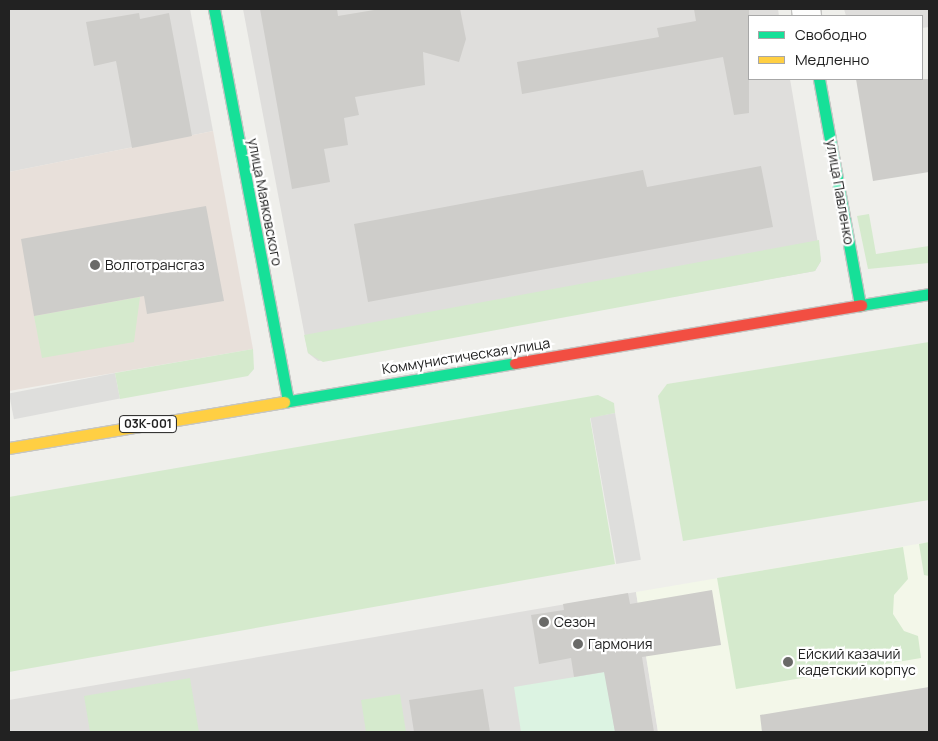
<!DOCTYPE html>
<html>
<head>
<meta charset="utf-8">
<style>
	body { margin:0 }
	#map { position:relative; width:938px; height:741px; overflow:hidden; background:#efefeb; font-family:Manrope,sans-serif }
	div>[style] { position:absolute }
	.residential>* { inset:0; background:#dfdedc }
	.commercial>* { inset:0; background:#e8e0da }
	.education>* { inset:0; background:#f3f7e9 }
	.religious>* { inset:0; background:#dededc; transform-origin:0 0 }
	.grass>* { inset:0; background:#d5eacd }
	.park>* { inset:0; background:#dcf3e2 }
	.building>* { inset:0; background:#cecdca }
	.roads { filter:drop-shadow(1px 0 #c5c5c3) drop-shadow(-1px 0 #c5c5c3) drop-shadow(0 1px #c5c5c3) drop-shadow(0 -1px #c5c5c3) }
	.street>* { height:28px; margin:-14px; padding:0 14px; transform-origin:14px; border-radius:14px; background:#fdfdfc }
	.fast>* { height:11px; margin:-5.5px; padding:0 5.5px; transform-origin:5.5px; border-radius:5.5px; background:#16e098 }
	.slow>* { height:11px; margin:-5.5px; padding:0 5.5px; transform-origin:5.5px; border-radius:5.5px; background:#ffcf43 }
	.jam>* { height:11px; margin:-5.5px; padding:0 5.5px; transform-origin:5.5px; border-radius:5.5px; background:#f24e42 }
	.dots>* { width:14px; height:14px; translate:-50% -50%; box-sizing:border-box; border:2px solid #fff; border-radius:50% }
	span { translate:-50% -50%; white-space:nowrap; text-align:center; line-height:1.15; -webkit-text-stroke:4.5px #fff; paint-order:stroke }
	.shield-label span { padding:1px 4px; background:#fff; border:1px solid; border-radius:4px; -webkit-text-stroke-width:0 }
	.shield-label { font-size:12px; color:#222; font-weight:700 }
	.street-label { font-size:14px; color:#222 }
	.poi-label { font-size:14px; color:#222 }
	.left { translate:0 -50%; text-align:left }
	.frame { position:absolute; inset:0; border:10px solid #222; pointer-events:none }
	.legend { position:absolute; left:748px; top:15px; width:175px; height:65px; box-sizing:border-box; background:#fff; border:1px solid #a7a7a7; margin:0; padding:6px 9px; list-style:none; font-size:15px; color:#222 }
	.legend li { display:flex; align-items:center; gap:10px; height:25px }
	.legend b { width:25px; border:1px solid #a7a7a7 }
</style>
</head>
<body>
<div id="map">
	<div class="residential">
		<i style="clip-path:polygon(9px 9px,190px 9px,213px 131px,9px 172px)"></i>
		<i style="clip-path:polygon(243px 9px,778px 9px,779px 16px,749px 16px,749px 79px,790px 79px,821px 261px,815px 271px,318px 361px,308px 353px)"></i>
		<i style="clip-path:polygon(844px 9px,929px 9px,929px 27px,922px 28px,922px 16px,846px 16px)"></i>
		<i style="clip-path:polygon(636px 592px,658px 732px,9px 732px,9px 700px)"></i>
	</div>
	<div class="commercial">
		<i style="clip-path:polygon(213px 131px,253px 349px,9px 391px,9px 172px)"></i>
	</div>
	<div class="education">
		<i style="clip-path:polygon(929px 542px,929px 732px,658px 732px,636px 592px)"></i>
	</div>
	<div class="religious">
		<i style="left:115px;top:373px;width:26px;height:108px;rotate:79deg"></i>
		<i style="left:615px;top:413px;width:149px;height:25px;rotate:80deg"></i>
	</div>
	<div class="grass">
		<i style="clip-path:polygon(869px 214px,876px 254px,929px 246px,929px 263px,868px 269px,857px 216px)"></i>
		<i style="clip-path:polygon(819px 240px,821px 261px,815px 271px,323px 362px,308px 353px,304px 335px)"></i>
		<i style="clip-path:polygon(140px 297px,134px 342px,42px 358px,34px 316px)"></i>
		<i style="clip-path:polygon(929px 342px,929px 500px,683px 541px,658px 396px,667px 384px)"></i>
		<i style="clip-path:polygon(253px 349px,254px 369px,248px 376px,120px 399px,115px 373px)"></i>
		<i style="clip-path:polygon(598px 395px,614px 403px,615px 413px,590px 418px,615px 564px,9px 672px,9px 497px)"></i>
		<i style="clip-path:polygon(929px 542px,929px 576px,924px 575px,919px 544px)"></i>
		<i style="clip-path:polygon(903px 547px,908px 579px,894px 595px,893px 614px,904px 631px,918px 636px,921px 658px,736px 689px,717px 578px)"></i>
		<i style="clip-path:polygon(190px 678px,199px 732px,90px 732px,84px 696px)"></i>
		<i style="clip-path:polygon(400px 694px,406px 732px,366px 732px,361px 700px)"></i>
	</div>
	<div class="park">
		<i style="clip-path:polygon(605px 672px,615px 732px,521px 732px,514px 687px)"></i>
	</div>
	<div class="building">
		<i style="clip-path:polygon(260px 9px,337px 9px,338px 16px,380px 9px,460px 9px,466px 39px,459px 62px,423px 52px,425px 85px,355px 97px,359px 115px,344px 118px,348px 145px,324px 149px,330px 182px,292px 189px)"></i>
		<i style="clip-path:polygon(694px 9px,749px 9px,749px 113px,734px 115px,723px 57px,522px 94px,517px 62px,659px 37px,657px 28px,696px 21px)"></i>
		<i style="clip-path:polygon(139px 13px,140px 19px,169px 13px,192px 136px,132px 148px,116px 61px,94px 66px,86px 22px)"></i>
		<i style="clip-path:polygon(856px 79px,929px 79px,929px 172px,873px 181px)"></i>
		<i style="clip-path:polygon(761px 166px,773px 227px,368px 302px,354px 224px,643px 170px,647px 187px)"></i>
		<i style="clip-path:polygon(206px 206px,224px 301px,147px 314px,144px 296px,34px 316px,21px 239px)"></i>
		<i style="clip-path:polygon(712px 590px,721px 645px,642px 657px,654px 732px,615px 732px,604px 672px,574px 677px,571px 658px,539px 664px,531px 615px,564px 610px,563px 604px,628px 593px,630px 604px)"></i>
		<i style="clip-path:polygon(929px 687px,929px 732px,762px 732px,760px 715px)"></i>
		<i style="clip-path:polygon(483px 689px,490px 732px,414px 732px,409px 700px)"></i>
	</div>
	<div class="roads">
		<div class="street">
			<i style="left:806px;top:9px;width:7px;rotate:82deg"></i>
		</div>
		<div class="fast">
			<i style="left:214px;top:9px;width:399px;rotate:79.3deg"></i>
			<i style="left:819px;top:79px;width:230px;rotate:79.7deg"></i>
			<i style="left:861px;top:305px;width:69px;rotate:-9.2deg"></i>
			<i style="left:284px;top:402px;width:234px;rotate:-9.6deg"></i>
		</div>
		<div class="slow">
			<i style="left:9px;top:448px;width:279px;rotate:-9.5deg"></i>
		</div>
		<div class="jam">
			<i style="left:515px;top:363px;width:351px;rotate:-9.5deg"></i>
		</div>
	</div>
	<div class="dots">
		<i style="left:95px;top:265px;background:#6a6a68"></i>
		<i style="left:544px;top:622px;background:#6a6a68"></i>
		<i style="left:578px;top:644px;background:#6a6a68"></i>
		<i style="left:788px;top:662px;background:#6a6a68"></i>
	</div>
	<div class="shield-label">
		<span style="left:148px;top:424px">03К-001</span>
	</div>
	<div class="street-label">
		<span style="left:840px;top:192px;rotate:80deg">улица Павленко</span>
		<span style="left:265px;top:202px;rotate:79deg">улица Маяковского</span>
		<span style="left:466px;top:356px;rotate:-9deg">Коммунистическая улица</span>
	</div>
	<div class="poi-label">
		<span class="left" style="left:105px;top:265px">Волготрансгаз</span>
		<span class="left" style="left:554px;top:622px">Сезон</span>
		<span class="left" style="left:588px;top:644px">Гармония</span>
		<span class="left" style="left:798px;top:662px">Ейский казачий<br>кадетский корпус</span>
	</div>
	<div class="frame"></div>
	<ul class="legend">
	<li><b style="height:6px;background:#16e098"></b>Свободно</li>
	<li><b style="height:6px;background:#ffcf43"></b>Медленно</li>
	</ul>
</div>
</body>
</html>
